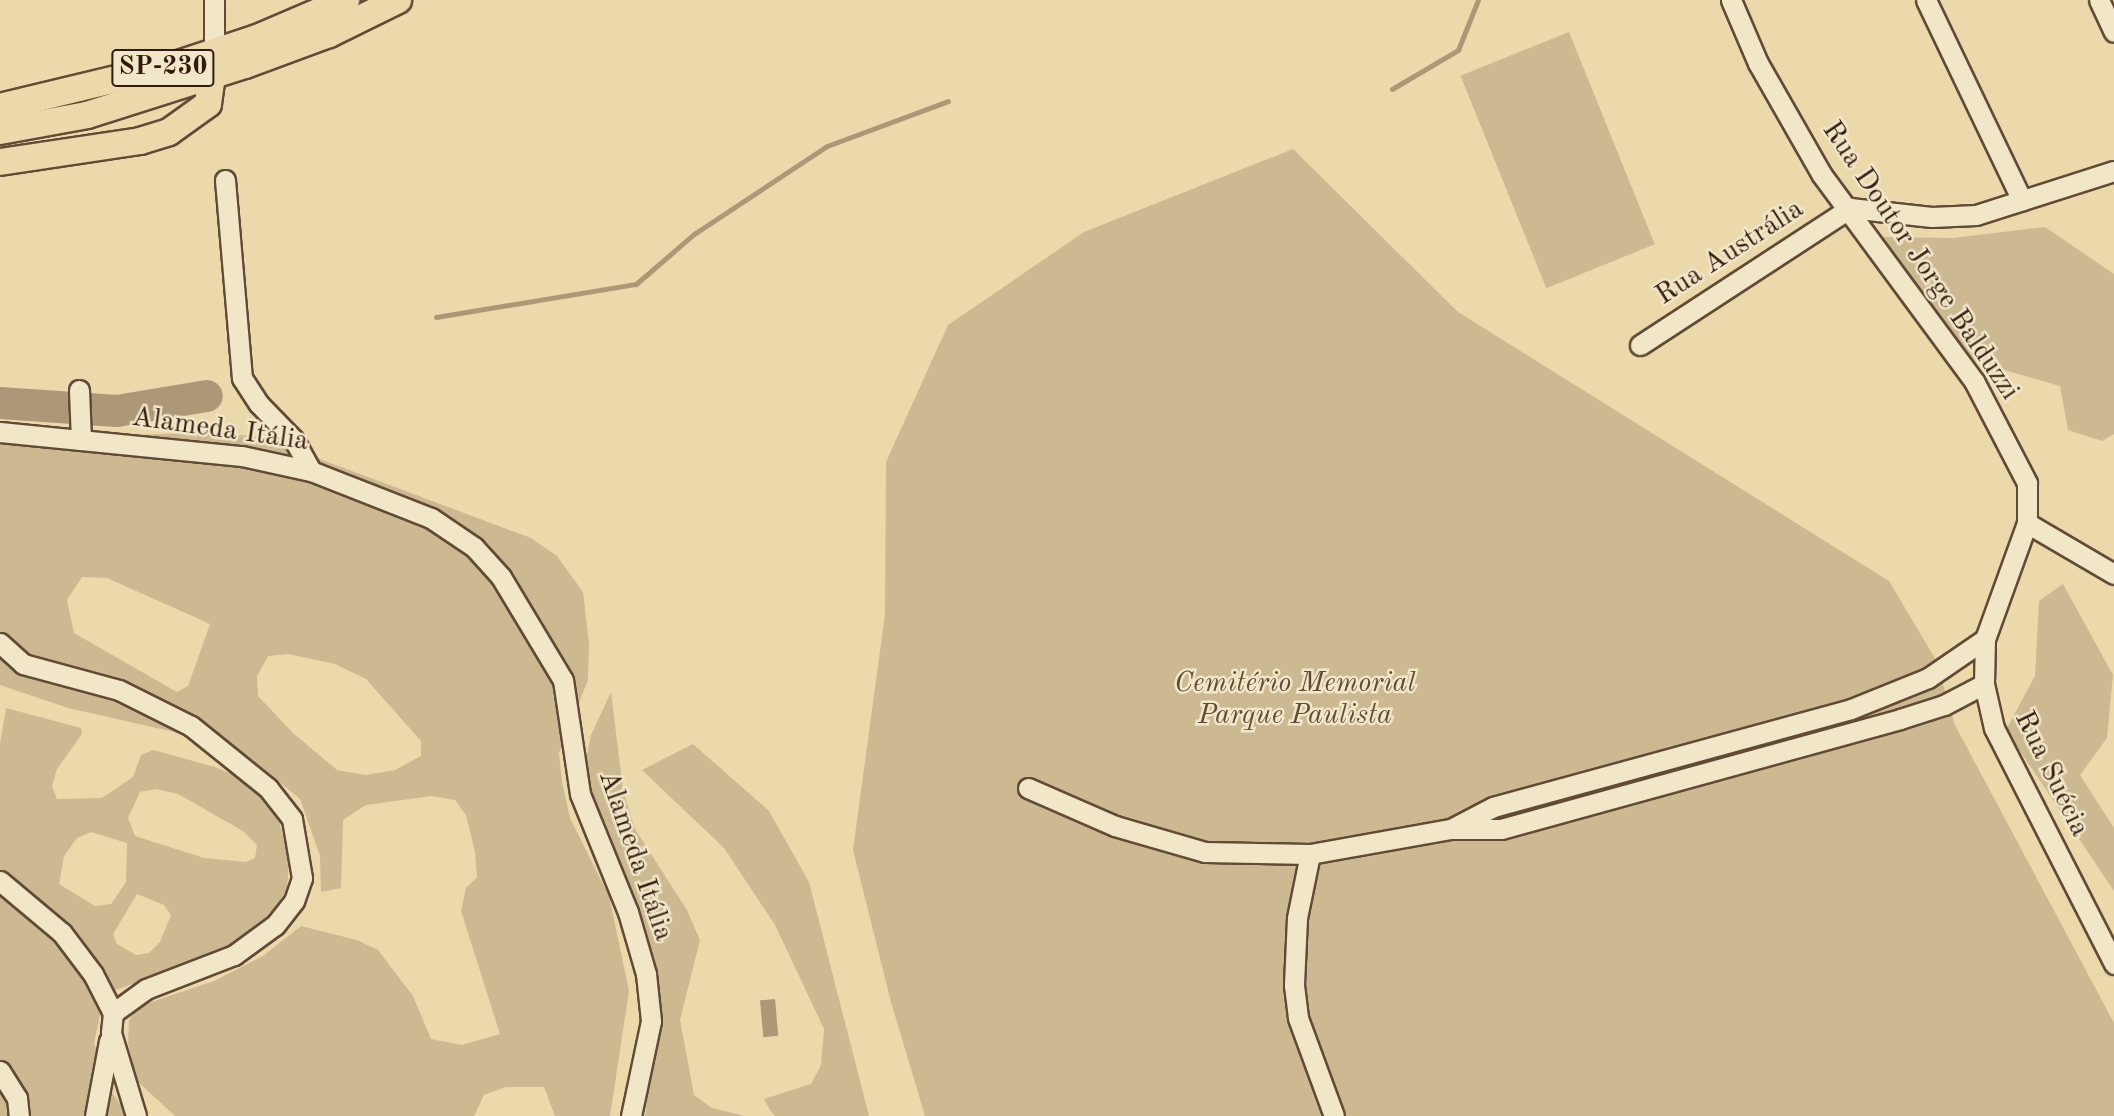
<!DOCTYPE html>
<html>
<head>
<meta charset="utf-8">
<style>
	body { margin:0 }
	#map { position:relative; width:2114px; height:1116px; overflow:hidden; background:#ebd9ac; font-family:"Old Standard TT",serif }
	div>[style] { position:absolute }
	.green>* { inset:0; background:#ccb991; transform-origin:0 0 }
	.water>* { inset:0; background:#ac9876; transform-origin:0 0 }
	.stream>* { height:5px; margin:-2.5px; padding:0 2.5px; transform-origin:2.5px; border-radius:2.5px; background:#ac9876 }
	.river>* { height:32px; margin:-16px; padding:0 16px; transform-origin:16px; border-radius:16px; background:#ac9876 }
	.roads { filter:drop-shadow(2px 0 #614a36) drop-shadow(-2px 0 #614a36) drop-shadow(0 2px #614a36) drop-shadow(0 -2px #614a36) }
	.minor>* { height:19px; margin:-9.5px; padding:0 9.5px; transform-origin:9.5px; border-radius:9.5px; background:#f2e6c9 }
	.highway>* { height:26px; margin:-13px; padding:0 13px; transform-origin:13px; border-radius:13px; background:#ebd9ac }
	span { translate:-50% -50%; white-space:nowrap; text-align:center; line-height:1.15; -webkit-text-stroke:5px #f2e6c9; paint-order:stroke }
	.shield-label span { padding:2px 5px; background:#f2e6c9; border:2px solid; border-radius:5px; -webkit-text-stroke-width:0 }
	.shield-label { font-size:26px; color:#331a0e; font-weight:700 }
	.street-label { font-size:28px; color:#331a0e }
	.park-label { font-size:28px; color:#614a35; font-style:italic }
</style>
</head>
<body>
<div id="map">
	<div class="green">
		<i style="left:1569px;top:32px;width:229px;height:117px;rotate:68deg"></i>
		<i style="clip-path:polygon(1293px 149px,1458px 312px,1889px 581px,1936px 660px,1955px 725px,2114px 1023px,2114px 1116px,925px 1116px,891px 1002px,853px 850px,885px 614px,886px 462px,948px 325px,1084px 232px)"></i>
		<i style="clip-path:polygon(2045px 227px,2114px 274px,2114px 434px,2102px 441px,2068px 430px,2060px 386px,1973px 361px,1882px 237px,1953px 238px)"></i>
		<i style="clip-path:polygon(evenodd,0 428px,109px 436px,210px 432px,261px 437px,531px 538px,557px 556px,583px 592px,589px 643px,588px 680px,559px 753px,562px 782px,570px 818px,609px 896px,629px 991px,610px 1116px,555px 1116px,544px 1087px,506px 1087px,484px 1095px,474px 1116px,175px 1116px,136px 1080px,128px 1043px,129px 1020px,139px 1006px,214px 981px,263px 956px,301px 926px,357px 940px,378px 950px,413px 996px,431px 1039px,462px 1045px,500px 1034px,461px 911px,466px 888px,477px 877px,475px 852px,466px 815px,455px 800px,432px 796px,366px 805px,343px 820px,341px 888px,321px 892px,320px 856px,300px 799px,248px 756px,192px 736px,68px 708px,0 685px,0 428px,82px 577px,107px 578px,210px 624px,188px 686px,177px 692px,74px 633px,67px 600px,82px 577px,0 428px,288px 654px,335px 664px,366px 679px,421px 741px,421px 756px,395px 770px,366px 775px,337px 770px,294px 734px,258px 696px,257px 676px,268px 656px,288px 654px)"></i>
		<i style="clip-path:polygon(2063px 584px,2113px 675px,2107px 738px,2080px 775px,2114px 828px,2114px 891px,2006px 730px,2035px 676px,2039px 601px)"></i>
		<i style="clip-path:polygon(611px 692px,623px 790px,635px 829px,687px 910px,700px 940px,680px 1020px,694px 1095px,712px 1108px,745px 1116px,645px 1116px,658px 1021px,657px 982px,640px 908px,582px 781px,591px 735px)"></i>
		<i style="clip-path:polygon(evenodd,6px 708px,81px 728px,82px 734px,57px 769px,52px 786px,57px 799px,102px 798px,133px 777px,141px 755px,153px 750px,215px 767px,245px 780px,278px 816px,289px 860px,287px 889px,269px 917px,230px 948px,113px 991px,101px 1010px,94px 1043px,109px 1088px,128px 1116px,0 1116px,0 744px,6px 708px,156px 789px,178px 794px,243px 831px,257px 845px,255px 858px,246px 862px,204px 858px,135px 836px,128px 818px,140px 792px,156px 789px,6px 708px,91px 832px,127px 843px,126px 882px,111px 904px,95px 906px,59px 884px,64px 856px,77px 838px,91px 832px,6px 708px,137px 894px,164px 905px,171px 915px,160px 942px,149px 953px,136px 955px,117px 944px,113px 934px,137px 894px)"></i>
		<i style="clip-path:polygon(693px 744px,769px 811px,809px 882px,869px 1116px,775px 1116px,770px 1110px,764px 1099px,811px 1084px,821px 1065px,824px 1029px,775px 925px,724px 848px,642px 770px)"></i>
	</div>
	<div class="water">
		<i style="left:775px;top:999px;width:37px;height:15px;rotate:85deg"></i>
	</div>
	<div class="stream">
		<i style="left:1392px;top:89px;width:77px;rotate:-30.6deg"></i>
		<i style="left:1458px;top:50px;width:54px;rotate:-68.2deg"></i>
		<i style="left:436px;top:317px;width:203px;rotate:-9.4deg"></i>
		<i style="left:636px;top:284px;width:77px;rotate:-40.8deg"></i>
		<i style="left:694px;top:234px;width:159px;rotate:-33.5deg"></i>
		<i style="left:827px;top:146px;width:129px;rotate:-20.4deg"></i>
	</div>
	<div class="river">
		<i style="left:0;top:403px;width:117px;rotate:3.9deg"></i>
		<i style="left:117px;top:411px;width:91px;rotate:-9.5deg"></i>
	</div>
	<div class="roads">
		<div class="minor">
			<i style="left:214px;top:0;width:52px;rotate:90deg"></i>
			<i style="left:1731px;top:0;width:69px;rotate:66.8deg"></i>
			<i style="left:1758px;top:63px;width:129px;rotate:60.3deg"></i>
			<i style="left:1822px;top:175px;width:256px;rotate:53.6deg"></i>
			<i style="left:1974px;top:381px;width:115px;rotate:62.5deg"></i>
			<i style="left:2027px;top:483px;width:40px;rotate:90deg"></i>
			<i style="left:2027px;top:523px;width:123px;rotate:109.9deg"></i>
			<i style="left:1985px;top:639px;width:45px;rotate:91.3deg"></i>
			<i style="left:1984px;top:684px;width:45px;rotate:77.2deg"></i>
			<i style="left:1994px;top:728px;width:265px;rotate:63deg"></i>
			<i style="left:1926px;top:0;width:222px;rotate:64.4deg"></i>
			<i style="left:2099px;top:0;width:35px;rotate:65deg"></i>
			<i style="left:225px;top:180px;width:199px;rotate:85.1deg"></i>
			<i style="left:242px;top:378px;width:31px;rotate:57deg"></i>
			<i style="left:259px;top:404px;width:50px;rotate:45.8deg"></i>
			<i style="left:294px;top:440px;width:35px;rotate:61deg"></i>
			<i style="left:1850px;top:208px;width:82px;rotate:6.3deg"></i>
			<i style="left:1932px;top:217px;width:44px;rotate:-2.6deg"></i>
			<i style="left:1976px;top:215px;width:145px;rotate:-17.7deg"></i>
			<i style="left:1640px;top:345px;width:251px;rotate:-33.1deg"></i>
			<i style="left:79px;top:390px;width:50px;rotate:87.7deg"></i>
			<i style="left:0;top:432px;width:243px;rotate:5.7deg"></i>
			<i style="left:242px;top:456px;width:71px;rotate:12.3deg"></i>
			<i style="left:311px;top:471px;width:129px;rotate:21.4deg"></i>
			<i style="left:431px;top:518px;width:52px;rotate:34deg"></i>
			<i style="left:474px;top:547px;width:40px;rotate:48deg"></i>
			<i style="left:501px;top:577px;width:120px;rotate:59deg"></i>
			<i style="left:563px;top:680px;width:115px;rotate:81.5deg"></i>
			<i style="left:580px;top:794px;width:127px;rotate:67.9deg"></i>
			<i style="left:628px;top:912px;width:65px;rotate:73.8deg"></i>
			<i style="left:646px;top:974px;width:47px;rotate:83.9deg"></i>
			<i style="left:651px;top:1021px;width:97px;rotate:101.9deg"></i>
			<i style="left:2027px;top:523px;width:101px;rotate:30.4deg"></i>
			<i style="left:0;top:643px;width:31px;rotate:42deg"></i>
			<i style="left:23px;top:664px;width:99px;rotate:15.2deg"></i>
			<i style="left:119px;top:690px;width:80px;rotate:26.6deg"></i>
			<i style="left:191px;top:726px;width:99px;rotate:38.8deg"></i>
			<i style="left:268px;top:788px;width:39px;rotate:52deg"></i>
			<i style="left:292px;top:819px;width:60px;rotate:80.4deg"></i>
			<i style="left:302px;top:878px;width:24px;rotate:109deg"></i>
			<i style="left:294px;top:901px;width:31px;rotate:128deg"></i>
			<i style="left:275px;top:925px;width:51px;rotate:143.8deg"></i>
			<i style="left:234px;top:955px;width:94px;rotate:158.9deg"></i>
			<i style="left:146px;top:989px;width:41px;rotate:144deg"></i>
			<i style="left:113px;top:1013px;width:20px;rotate:96deg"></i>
			<i style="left:111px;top:1033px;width:87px;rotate:73.2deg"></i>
			<i style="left:1028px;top:788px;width:95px;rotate:23.6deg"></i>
			<i style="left:1115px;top:826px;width:94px;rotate:16.1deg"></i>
			<i style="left:1205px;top:852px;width:105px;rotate:1.1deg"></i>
			<i style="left:1310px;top:854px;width:143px;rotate:-10.1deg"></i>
			<i style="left:1451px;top:829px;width:50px"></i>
			<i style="left:1501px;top:829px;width:414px;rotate:-15.4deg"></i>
			<i style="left:1900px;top:719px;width:46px;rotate:-17.7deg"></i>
			<i style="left:1944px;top:705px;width:45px;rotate:-27.7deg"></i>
			<i style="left:1451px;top:829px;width:47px;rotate:-27.6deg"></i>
			<i style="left:1493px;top:807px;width:371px;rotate:-15.3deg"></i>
			<i style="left:1851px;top:709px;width:83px;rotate:-21.9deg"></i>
			<i style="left:1928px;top:678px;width:69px;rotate:-34.4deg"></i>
			<i style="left:1310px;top:854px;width:65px;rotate:101.5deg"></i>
			<i style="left:1297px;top:918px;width:67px;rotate:92.6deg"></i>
			<i style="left:1294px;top:985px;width:33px;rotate:83deg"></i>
			<i style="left:1298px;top:1018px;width:104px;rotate:69.8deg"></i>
			<i style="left:0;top:881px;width:81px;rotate:40deg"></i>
			<i style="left:62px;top:933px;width:51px;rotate:52.9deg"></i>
			<i style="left:93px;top:974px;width:44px;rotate:62.9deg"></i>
			<i style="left:0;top:1071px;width:32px;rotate:58deg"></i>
			<i style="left:17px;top:1098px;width:18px;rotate:84deg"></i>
			<i style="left:95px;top:1116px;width:76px;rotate:-79.4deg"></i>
		</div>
		<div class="highway">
			<i style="left:0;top:107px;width:180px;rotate:-13.5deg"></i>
			<i style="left:175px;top:65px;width:86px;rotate:-18.2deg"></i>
			<i style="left:257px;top:38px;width:97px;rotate:-23.1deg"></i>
			<i style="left:0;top:131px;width:88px;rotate:-10.4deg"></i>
			<i style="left:87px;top:115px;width:166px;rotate:-17.6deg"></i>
			<i style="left:245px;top:65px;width:90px;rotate:-20.3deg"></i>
			<i style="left:329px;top:34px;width:77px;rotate:-26.2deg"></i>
			<i style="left:0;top:162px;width:142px;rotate:-8.5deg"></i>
			<i style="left:140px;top:141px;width:30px;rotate:-17deg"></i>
			<i style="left:169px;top:132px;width:48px;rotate:-35.7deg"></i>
			<i style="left:208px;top:104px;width:43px;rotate:-82.1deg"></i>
		</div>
	</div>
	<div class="shield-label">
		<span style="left:163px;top:68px">SP-230</span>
	</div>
	<div class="street-label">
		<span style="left:1730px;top:253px;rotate:-33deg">Rua Austrália</span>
		<span style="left:1920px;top:261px;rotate:56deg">Rua Doutor Jorge Balduzzi</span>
		<span style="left:220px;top:430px;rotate:8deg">Alameda Itália</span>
		<span style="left:2051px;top:774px;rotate:64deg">Rua Suécia</span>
		<span style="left:635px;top:856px;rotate:71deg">Alameda Itália</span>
	</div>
	<div class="park-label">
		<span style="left:1295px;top:700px">Cemitério Memorial<br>Parque Paulista</span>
	</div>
</div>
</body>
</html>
